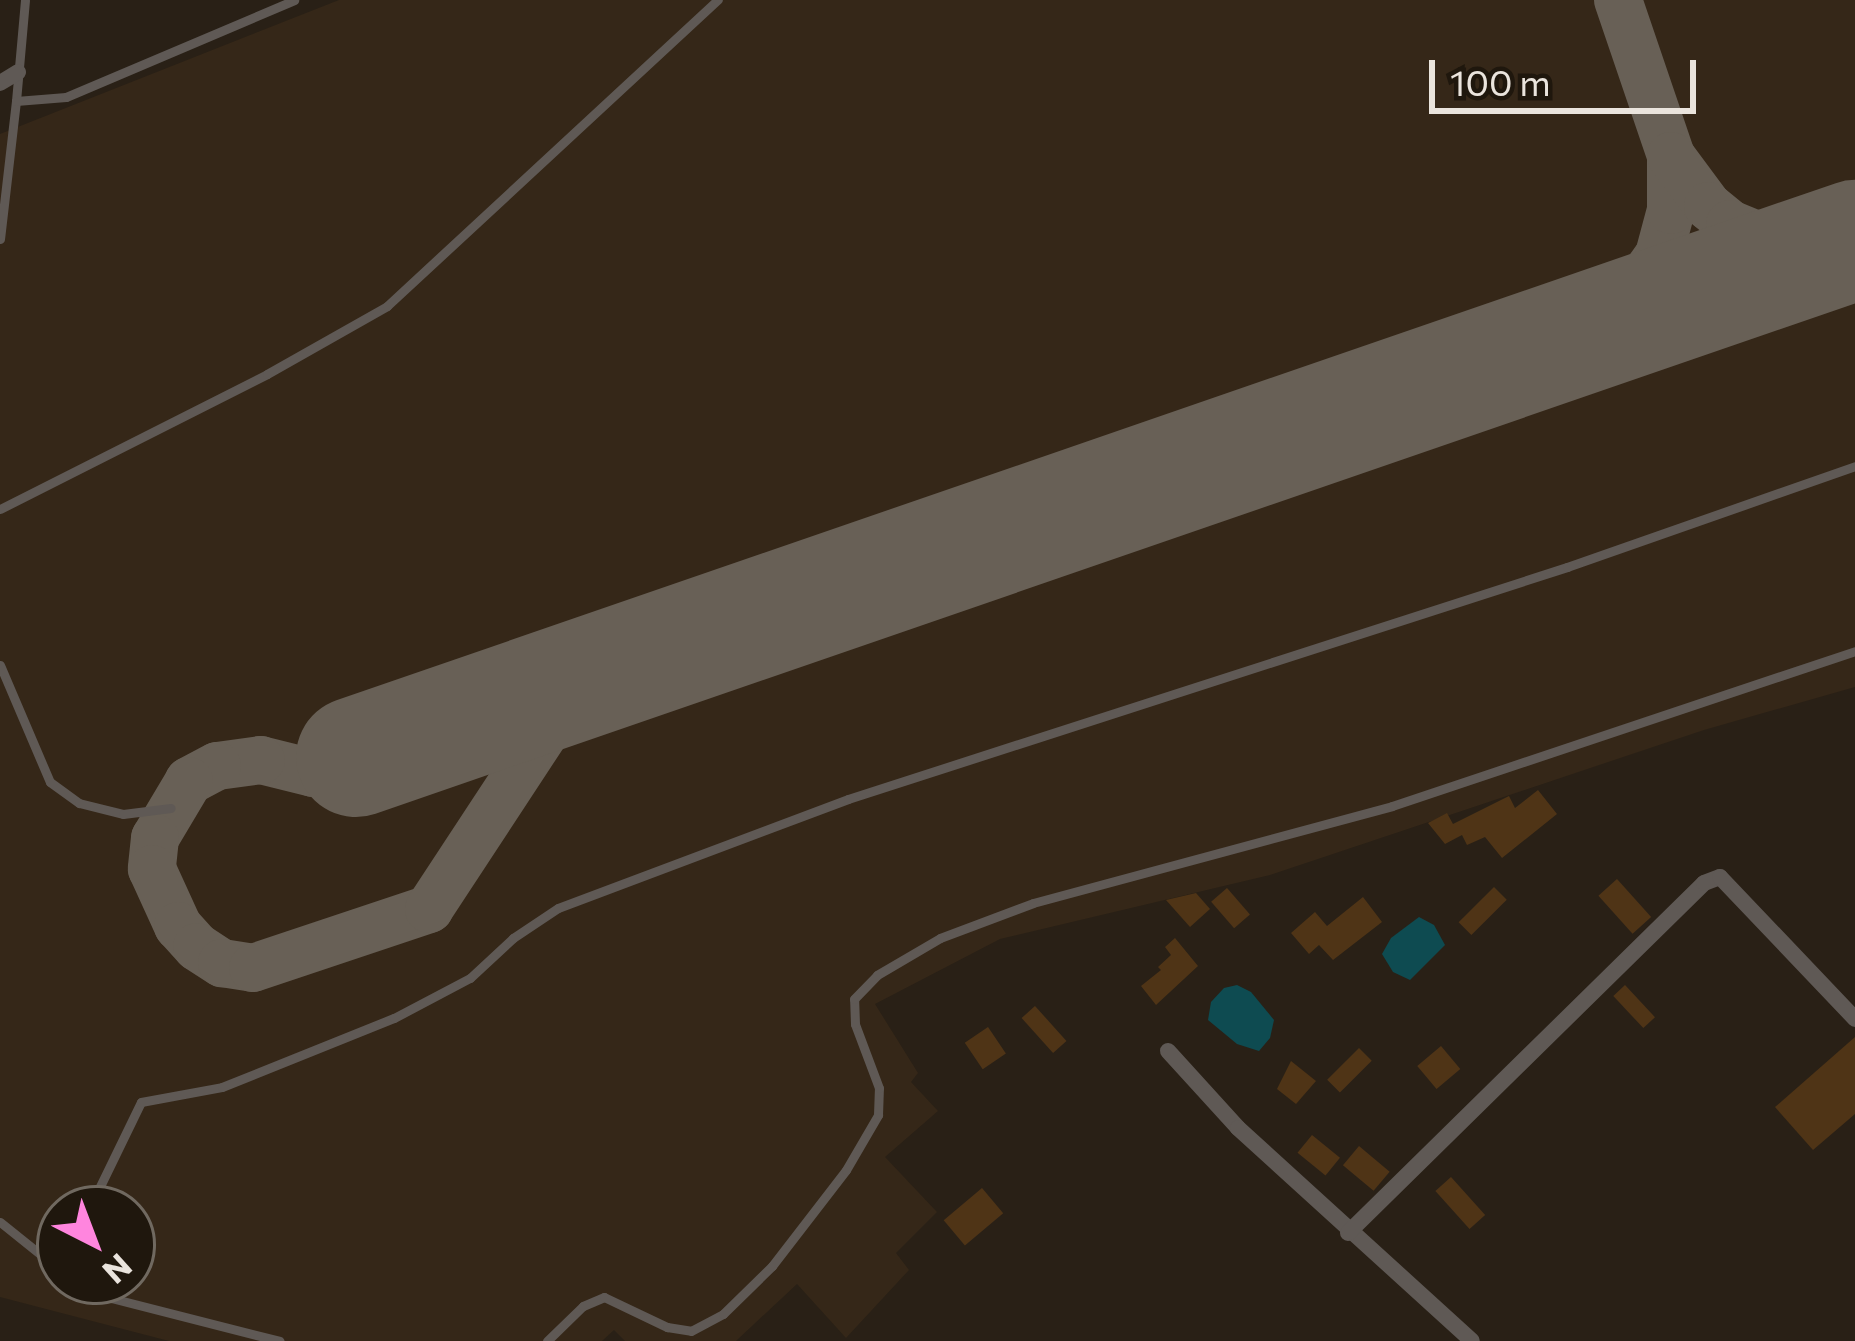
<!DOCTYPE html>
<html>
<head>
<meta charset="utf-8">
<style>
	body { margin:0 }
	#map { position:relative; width:1855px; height:1341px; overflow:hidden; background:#292016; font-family:Commissioner,sans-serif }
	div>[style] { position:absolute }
	.built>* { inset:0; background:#352718 }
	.water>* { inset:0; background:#0e4b51 }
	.taxiway>* { height:48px; margin:-24px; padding:0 24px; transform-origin:24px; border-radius:24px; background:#686056 }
	.runway>* { height:120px; margin:-60px; padding:0 60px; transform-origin:60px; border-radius:60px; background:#686056 }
	.building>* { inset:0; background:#4f3416; transform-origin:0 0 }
	.service>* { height:9px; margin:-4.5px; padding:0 4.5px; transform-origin:4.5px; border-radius:4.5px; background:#5f5955 }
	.minor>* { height:16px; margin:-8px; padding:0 8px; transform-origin:8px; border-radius:8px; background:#5f5955 }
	span { translate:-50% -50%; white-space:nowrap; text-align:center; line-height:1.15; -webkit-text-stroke:10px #1f170d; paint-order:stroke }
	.north { position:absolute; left:36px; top:1185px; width:120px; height:120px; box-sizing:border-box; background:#1f170d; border:3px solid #706960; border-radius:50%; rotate:138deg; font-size:33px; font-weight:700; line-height:48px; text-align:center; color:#eae4dd }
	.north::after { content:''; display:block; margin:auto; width:42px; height:54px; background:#ff85de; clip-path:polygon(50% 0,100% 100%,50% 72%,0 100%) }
	.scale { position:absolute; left:1429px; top:60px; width:267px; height:54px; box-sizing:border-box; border:6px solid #eae4dd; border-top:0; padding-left:15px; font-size:36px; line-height:42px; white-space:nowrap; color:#eae4dd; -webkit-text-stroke:9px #1f170d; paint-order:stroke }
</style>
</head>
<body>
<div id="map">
	<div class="built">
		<i style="clip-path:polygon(evenodd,339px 0,1855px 0,1855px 687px,1704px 730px,1270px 875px,1000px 939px,875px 1004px,918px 1073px,911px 1082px,938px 1111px,885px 1157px,937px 1212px,896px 1253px,909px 1270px,846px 1338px,797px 1284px,736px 1341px,625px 1341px,614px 1330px,602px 1341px,169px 1341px,0 1297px,0 134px,339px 0,60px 1209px,132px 1209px,132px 1281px,60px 1281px,60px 1209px)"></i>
	</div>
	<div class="water">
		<i style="clip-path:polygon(1419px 917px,1434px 925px,1445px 945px,1410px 980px,1393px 972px,1382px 954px,1391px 938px)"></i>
		<i style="clip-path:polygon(1237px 985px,1251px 992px,1274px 1020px,1270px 1038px,1259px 1051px,1237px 1044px,1208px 1020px,1211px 1002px,1224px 988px)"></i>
	</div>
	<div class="taxiway">
		<i style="left:1618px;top:0;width:165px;rotate:71.2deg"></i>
		<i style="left:1572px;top:337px;width:66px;rotate:-33.9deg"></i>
		<i style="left:1627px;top:300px;width:55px;rotate:-54.6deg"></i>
		<i style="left:1659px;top:255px;width:47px;rotate:-75.1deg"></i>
		<i style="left:1671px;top:210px;width:54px;rotate:-90deg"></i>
		<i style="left:1671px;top:156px;width:62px;rotate:53.5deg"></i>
		<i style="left:1708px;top:206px;width:28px;rotate:39deg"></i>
		<i style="left:1730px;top:224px;width:58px;rotate:22.2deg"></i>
		<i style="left:1784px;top:246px;width:43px;rotate:4deg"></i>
		<i style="left:356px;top:757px;width:46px;rotate:159.6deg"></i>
		<i style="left:313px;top:773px;width:54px;rotate:-166deg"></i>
		<i style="left:261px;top:760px;width:44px;rotate:172.2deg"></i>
		<i style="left:217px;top:766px;width:32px;rotate:152deg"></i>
		<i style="left:189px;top:781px;width:66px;rotate:120.8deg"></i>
		<i style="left:155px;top:838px;width:31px;rotate:96deg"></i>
		<i style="left:152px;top:869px;width:63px;rotate:65.5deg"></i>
		<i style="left:178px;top:926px;width:28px;rotate:48deg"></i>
		<i style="left:197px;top:947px;width:30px;rotate:33deg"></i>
		<i style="left:222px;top:963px;width:31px;rotate:9deg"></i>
		<i style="left:253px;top:968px;width:186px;rotate:-18.5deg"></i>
		<i style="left:429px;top:909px;width:254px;rotate:-56.7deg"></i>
		<i style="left:568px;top:697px;width:30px;rotate:-42deg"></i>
	</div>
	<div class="runway">
		<i style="left:356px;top:757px;width:1586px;rotate:-19.03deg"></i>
	</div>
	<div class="building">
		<i style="clip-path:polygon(1538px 790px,1557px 814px,1502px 858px,1485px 837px,1467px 845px,1462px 835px,1445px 844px,1428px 823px,1447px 813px,1453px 824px,1509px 796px,1515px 808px)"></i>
		<i style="left:1617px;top:879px;width:51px;height:25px;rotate:48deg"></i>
		<i style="left:1494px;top:887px;width:18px;height:50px;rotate:45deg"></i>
		<i style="left:1227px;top:888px;width:35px;height:21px;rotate:49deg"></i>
		<i style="clip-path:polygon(1196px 893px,1210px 909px,1190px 927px,1166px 900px)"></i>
		<i style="clip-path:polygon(1363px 897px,1382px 922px,1333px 960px,1319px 945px,1309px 954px,1291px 933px,1315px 912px,1327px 926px)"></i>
		<i style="clip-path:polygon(1175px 938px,1198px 966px,1156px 1005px,1141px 986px,1161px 970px,1158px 967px,1171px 955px,1165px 947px)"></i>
		<i style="left:1625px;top:985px;width:44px;height:16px;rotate:47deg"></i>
		<i style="left:1035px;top:1006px;width:47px;height:18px;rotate:48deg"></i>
		<i style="left:988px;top:1027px;width:32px;height:28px;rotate:56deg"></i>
		<i style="clip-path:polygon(1855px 1037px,1855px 1114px,1813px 1150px,1775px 1107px)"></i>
		<i style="left:1441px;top:1046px;width:30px;height:31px;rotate:50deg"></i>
		<i style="left:1359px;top:1048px;width:18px;height:45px;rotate:45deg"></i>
		<i style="clip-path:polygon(1291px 1061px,1316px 1081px,1296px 1104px,1277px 1089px)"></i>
		<i style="left:1312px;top:1135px;width:36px;height:23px;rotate:39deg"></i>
		<i style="left:1359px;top:1146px;width:40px;height:25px;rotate:40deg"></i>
		<i style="left:1451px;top:1177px;width:51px;height:21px;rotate:48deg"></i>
		<i style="left:982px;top:1188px;width:33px;height:50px;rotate:50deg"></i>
	</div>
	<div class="service">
		<i style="left:16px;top:101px;width:101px;rotate:-84.9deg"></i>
		<i style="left:0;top:239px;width:139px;rotate:-83.4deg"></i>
		<i style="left:16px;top:101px;width:50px;rotate:-4.6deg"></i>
		<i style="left:66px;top:97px;width:248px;rotate:-23deg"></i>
		<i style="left:0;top:509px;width:299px;rotate:-26.8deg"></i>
		<i style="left:267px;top:374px;width:138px;rotate:-29.5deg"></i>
		<i style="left:387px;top:306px;width:451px;rotate:-42.8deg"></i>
		<i style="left:0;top:665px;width:127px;rotate:66.9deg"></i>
		<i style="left:50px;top:782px;width:36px;rotate:36deg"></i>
		<i style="left:79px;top:803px;width:45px;rotate:14deg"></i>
		<i style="left:123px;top:814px;width:48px;rotate:-7.1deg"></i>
		<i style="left:89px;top:1209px;width:119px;rotate:-64.1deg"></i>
		<i style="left:141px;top:1102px;width:82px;rotate:-10.5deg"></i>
		<i style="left:222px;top:1087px;width:185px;rotate:-21.9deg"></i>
		<i style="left:394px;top:1018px;width:86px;rotate:-27.8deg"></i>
		<i style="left:470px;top:978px;width:59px;rotate:-42.9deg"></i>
		<i style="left:513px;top:938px;width:54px;rotate:-33.7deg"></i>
		<i style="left:558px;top:908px;width:310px;rotate:-20.6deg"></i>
		<i style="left:848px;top:799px;width:756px;rotate:-17.88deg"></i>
		<i style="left:1567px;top:567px;width:305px;rotate:-19.3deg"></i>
		<i style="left:0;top:1222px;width:77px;rotate:38.7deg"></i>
		<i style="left:74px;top:1281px;width:41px;rotate:24.7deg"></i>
		<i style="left:111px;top:1298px;width:174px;rotate:14.3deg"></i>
		<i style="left:547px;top:1341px;width:50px;rotate:-44.2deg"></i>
		<i style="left:583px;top:1306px;width:23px;rotate:-23deg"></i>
		<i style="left:604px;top:1297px;width:70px;rotate:25.5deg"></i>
		<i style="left:667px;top:1327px;width:24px;rotate:9deg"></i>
		<i style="left:691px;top:1331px;width:36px;rotate:-28deg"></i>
		<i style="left:723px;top:1314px;width:69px;rotate:-44.4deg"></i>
		<i style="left:772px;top:1266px;width:121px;rotate:-52.4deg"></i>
		<i style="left:846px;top:1170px;width:64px;rotate:-59.8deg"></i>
		<i style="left:878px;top:1115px;width:27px;rotate:-88deg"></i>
		<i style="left:879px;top:1088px;width:68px;rotate:-110.6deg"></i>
		<i style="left:855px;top:1024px;width:25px;rotate:-92deg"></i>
		<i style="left:854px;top:999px;width:33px;rotate:-46deg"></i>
		<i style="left:877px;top:975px;width:73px;rotate:-30.4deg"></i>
		<i style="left:940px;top:938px;width:99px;rotate:-20.6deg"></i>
		<i style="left:1033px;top:903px;width:372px;rotate:-15.1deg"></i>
		<i style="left:1392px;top:806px;width:488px;rotate:-18.5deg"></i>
	</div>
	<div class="minor">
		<i style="left:0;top:83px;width:21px;rotate:-31deg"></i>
		<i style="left:1168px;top:1051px;width:104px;rotate:47.7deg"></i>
		<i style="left:1238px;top:1128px;width:316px;rotate:42.3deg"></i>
		<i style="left:1348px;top:1233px;width:499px;rotate:-44.5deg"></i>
		<i style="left:1704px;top:883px;width:17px;rotate:-21deg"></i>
		<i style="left:1720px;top:877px;width:196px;rotate:46.4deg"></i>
	</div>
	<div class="north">N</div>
	<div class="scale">100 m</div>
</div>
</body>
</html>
